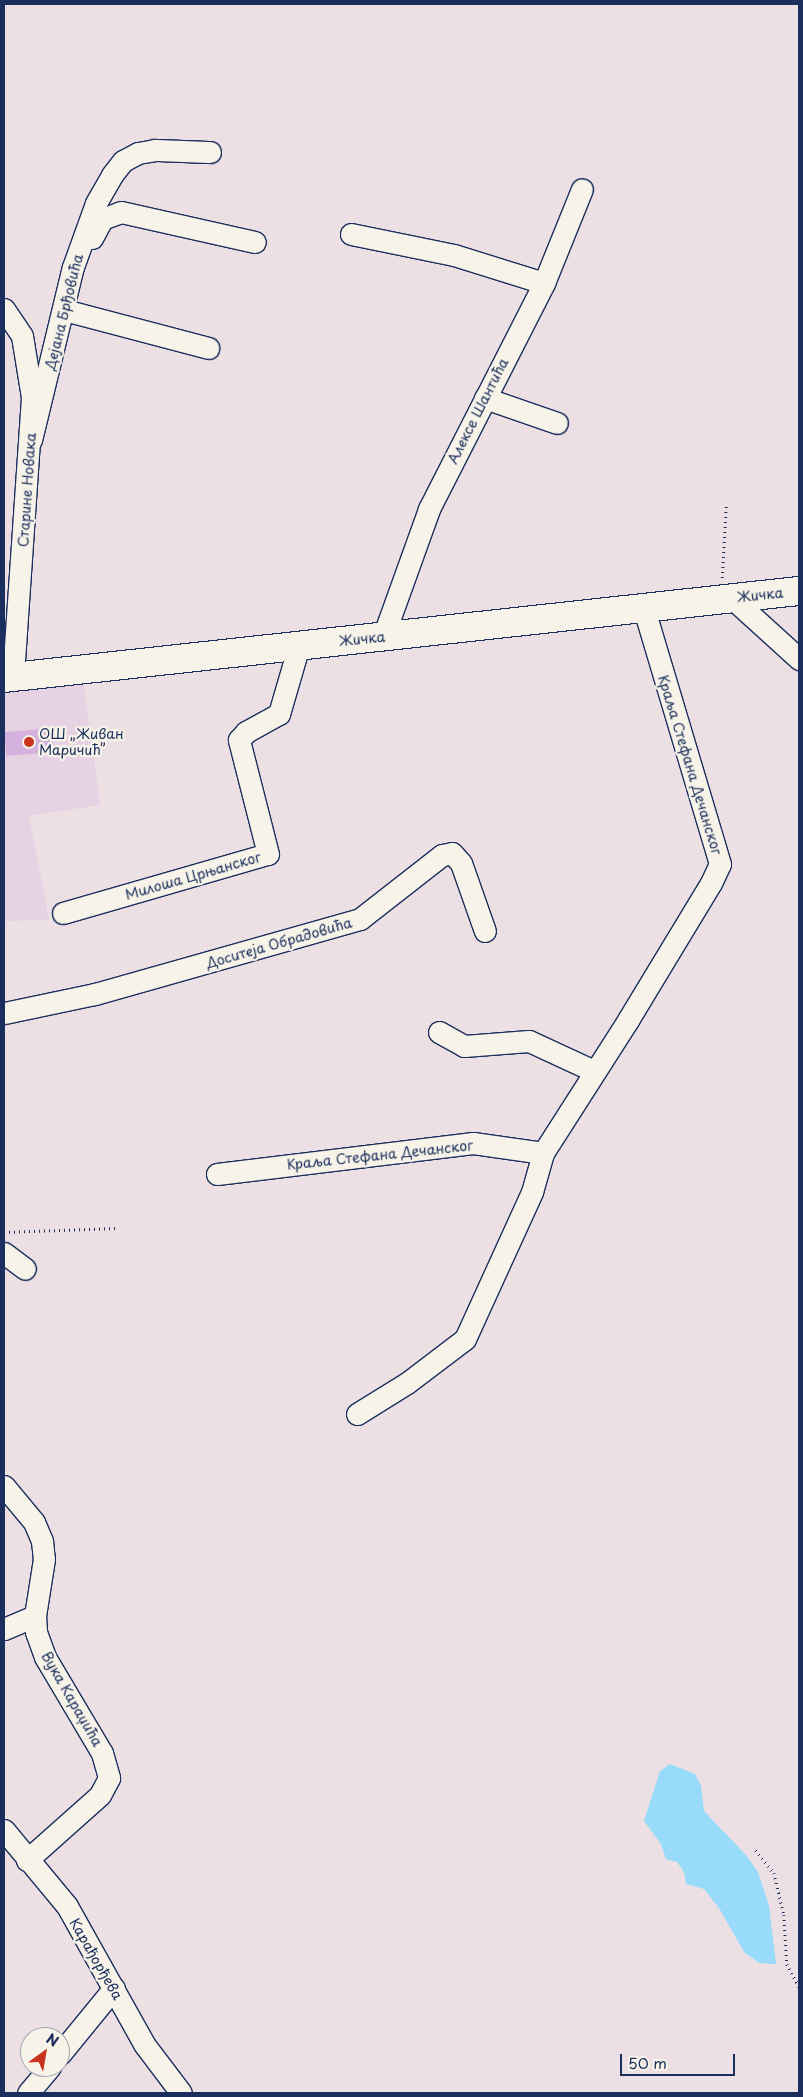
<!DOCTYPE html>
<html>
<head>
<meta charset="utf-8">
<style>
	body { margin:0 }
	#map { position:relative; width:803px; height:2097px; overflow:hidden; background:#ede0e5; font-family:"Playpen Sans",sans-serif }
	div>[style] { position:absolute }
	.built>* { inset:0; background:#e6d2e3 }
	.water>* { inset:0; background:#98dbfa }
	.building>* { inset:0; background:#d5b2dd; transform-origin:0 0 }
	.path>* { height:2.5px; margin-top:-1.25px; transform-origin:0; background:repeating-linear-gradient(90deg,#1b2f5e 0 1px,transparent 0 5px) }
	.roads { filter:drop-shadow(1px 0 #1b2f5e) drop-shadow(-1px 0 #1b2f5e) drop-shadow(0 1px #1b2f5e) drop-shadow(0 -1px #1b2f5e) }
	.minor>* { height:21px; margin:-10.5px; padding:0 10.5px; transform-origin:10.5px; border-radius:10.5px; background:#f7f3e8 }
	.major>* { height:28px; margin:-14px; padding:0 14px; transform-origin:14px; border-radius:14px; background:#f7f3e8 }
	.dots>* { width:14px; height:14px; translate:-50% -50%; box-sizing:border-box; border:2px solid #f7f3e8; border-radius:50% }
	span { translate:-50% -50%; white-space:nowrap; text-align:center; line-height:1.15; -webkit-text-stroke:4.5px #f7f3e8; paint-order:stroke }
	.street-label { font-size:14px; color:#1b2f5e }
	.poi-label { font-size:14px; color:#1b2f5e }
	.left { translate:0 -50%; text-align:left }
	.frame { position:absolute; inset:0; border:5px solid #1b2f5e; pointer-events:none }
	.north { position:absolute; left:20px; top:2027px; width:50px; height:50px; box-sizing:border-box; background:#f7f3e8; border:1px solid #9fa5b1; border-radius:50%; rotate:32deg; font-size:14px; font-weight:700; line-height:20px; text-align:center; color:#1b2f5e }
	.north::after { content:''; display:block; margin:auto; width:18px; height:22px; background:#c8321e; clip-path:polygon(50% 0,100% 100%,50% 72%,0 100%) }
	.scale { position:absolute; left:620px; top:2054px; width:115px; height:22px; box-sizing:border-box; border:2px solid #1b2f5e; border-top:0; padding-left:6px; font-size:15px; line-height:18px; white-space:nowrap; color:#1b2f5e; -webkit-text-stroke:4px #f7f3e8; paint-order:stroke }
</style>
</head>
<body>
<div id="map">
	<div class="built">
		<i style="clip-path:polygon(82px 670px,100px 805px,29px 816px,49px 920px,4px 921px,4px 678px)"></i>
	</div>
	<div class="water">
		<i style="clip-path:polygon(670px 1764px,695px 1774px,701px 1785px,704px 1811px,746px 1855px,758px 1872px,769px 1905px,776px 1964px,759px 1963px,744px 1952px,719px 1908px,704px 1889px,686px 1884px,684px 1872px,677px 1862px,666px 1859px,661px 1844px,644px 1821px,660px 1771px)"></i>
	</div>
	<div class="building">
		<i style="left:52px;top:728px;width:24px;height:48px;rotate:85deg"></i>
	</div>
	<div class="path">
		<i style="left:722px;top:578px;width:72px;rotate:-86.8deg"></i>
		<i style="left:4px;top:1232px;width:113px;rotate:-2deg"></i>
		<i style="left:756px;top:1850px;width:29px;rotate:52deg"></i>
		<i style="left:774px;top:1873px;width:43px;rotate:76.6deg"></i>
		<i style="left:784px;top:1915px;width:49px;rotate:86.5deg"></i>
		<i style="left:787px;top:1964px;width:26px;rotate:62deg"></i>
	</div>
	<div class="roads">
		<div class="minor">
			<i style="left:351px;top:234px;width:105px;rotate:11.5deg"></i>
			<i style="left:454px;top:255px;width:94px;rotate:17.3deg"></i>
			<i style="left:92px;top:238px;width:21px;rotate:-62deg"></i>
			<i style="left:102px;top:219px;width:20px;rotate:-20deg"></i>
			<i style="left:121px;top:212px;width:137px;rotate:12.6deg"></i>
			<i style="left:4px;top:309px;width:32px;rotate:56deg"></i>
			<i style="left:22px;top:336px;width:62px;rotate:80.7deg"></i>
			<i style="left:32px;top:397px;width:281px;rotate:93.9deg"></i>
			<i style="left:72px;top:312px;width:141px;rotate:14.8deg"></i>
			<i style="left:485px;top:398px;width:76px;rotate:19.1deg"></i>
			<i style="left:31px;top:440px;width:178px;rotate:-76.4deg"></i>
			<i style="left:73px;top:267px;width:68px;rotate:-70.2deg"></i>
			<i style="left:96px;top:203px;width:32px;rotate:-60deg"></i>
			<i style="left:112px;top:175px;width:18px;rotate:-52deg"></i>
			<i style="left:123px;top:161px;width:17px;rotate:-28deg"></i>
			<i style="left:138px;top:153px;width:17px;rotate:-10deg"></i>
			<i style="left:155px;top:150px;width:55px;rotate:2.1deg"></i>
			<i style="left:732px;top:598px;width:91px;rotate:42.3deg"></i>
			<i style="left:383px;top:637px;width:136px;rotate:-70.2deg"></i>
			<i style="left:429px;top:509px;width:254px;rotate:-63deg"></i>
			<i style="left:544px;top:283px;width:101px;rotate:-68deg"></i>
			<i style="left:63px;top:913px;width:213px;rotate:-16.1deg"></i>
			<i style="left:268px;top:854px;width:118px;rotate:-104.3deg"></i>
			<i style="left:239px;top:740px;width:11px;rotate:-49deg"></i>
			<i style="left:246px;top:732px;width:38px;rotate:-29deg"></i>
			<i style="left:279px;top:714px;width:72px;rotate:-73.8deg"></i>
			<i style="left:4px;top:1013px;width:93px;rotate:-11.8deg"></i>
			<i style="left:95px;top:994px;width:275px;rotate:-15.8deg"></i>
			<i style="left:360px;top:919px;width:104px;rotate:-38deg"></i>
			<i style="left:442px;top:855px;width:10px;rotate:-11deg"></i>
			<i style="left:452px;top:853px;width:13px;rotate:48deg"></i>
			<i style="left:461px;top:863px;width:72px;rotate:70.6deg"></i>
			<i style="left:439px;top:1032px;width:29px;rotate:29deg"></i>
			<i style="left:464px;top:1046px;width:65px;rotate:-4.4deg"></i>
			<i style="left:529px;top:1041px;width:72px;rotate:24.8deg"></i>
			<i style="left:217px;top:1174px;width:258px;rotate:-6.9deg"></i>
			<i style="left:473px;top:1143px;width:71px;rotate:8.1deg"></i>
			<i style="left:4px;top:1253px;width:26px;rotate:37deg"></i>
			<i style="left:357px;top:1414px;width:59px;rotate:-31.8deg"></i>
			<i style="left:407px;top:1383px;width:73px;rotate:-37.2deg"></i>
			<i style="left:465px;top:1339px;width:162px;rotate:-65.5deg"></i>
			<i style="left:532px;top:1192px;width:41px;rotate:-74.2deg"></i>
			<i style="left:543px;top:1153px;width:158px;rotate:-57.4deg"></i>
			<i style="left:628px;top:1020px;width:160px;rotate:-58.8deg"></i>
			<i style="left:711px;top:883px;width:21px;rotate:-65deg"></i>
			<i style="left:720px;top:864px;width:269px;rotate:-106.6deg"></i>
			<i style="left:4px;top:1486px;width:47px;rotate:50.2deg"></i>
			<i style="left:34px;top:1522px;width:21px;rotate:67deg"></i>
			<i style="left:42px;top:1541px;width:18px;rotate:84deg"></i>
			<i style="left:44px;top:1559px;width:58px;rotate:99deg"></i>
			<i style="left:35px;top:1616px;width:16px;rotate:86deg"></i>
			<i style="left:36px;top:1632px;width:27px;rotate:70deg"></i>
			<i style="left:45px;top:1657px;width:112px;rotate:59.3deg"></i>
			<i style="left:102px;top:1753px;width:26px;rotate:74deg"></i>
			<i style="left:109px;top:1778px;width:19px;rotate:118deg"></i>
			<i style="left:100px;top:1795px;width:98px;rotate:138.3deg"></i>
			<i style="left:4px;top:1629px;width:34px;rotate:-23deg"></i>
			<i style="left:4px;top:1830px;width:99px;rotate:50.3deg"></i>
			<i style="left:67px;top:1906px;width:158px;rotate:60.8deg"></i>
			<i style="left:144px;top:2044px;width:61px;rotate:52.9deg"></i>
			<i style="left:60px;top:2054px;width:85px;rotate:-50.7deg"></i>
			<i style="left:28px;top:2093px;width:34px;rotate:-50deg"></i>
		</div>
		<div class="major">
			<i style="left:4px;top:678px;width:800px;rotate:-6.25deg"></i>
		</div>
	</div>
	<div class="dots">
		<i style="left:29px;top:742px;background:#c8321e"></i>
	</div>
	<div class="street-label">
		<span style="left:64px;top:312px;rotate:-76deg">Дејана Брђовића</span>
		<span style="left:478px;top:411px;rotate:-63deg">Алексе Шантића</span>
		<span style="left:27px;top:490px;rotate:-86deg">Старине Новака</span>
		<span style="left:760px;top:595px;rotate:-6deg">Жичка</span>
		<span style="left:362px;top:639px;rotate:-6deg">Жичка</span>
		<span style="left:690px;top:765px;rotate:73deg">Краља Стефана Дечанског</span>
		<span style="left:193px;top:876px;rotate:-16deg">Милоша Црњанског</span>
		<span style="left:279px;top:943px;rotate:-16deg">Доситеја Обрадовића</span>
		<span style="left:380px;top:1155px;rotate:-6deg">Краља Стефана Дечанског</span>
		<span style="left:72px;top:1699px;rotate:60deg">Вука Караџића</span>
		<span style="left:96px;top:1959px;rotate:60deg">Карађорђева</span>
	</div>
	<div class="poi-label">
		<span class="left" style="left:39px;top:742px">ОШ „Живан<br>Маричић”</span>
	</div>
	<div class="frame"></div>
	<div class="north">N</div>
	<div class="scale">50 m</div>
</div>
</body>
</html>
